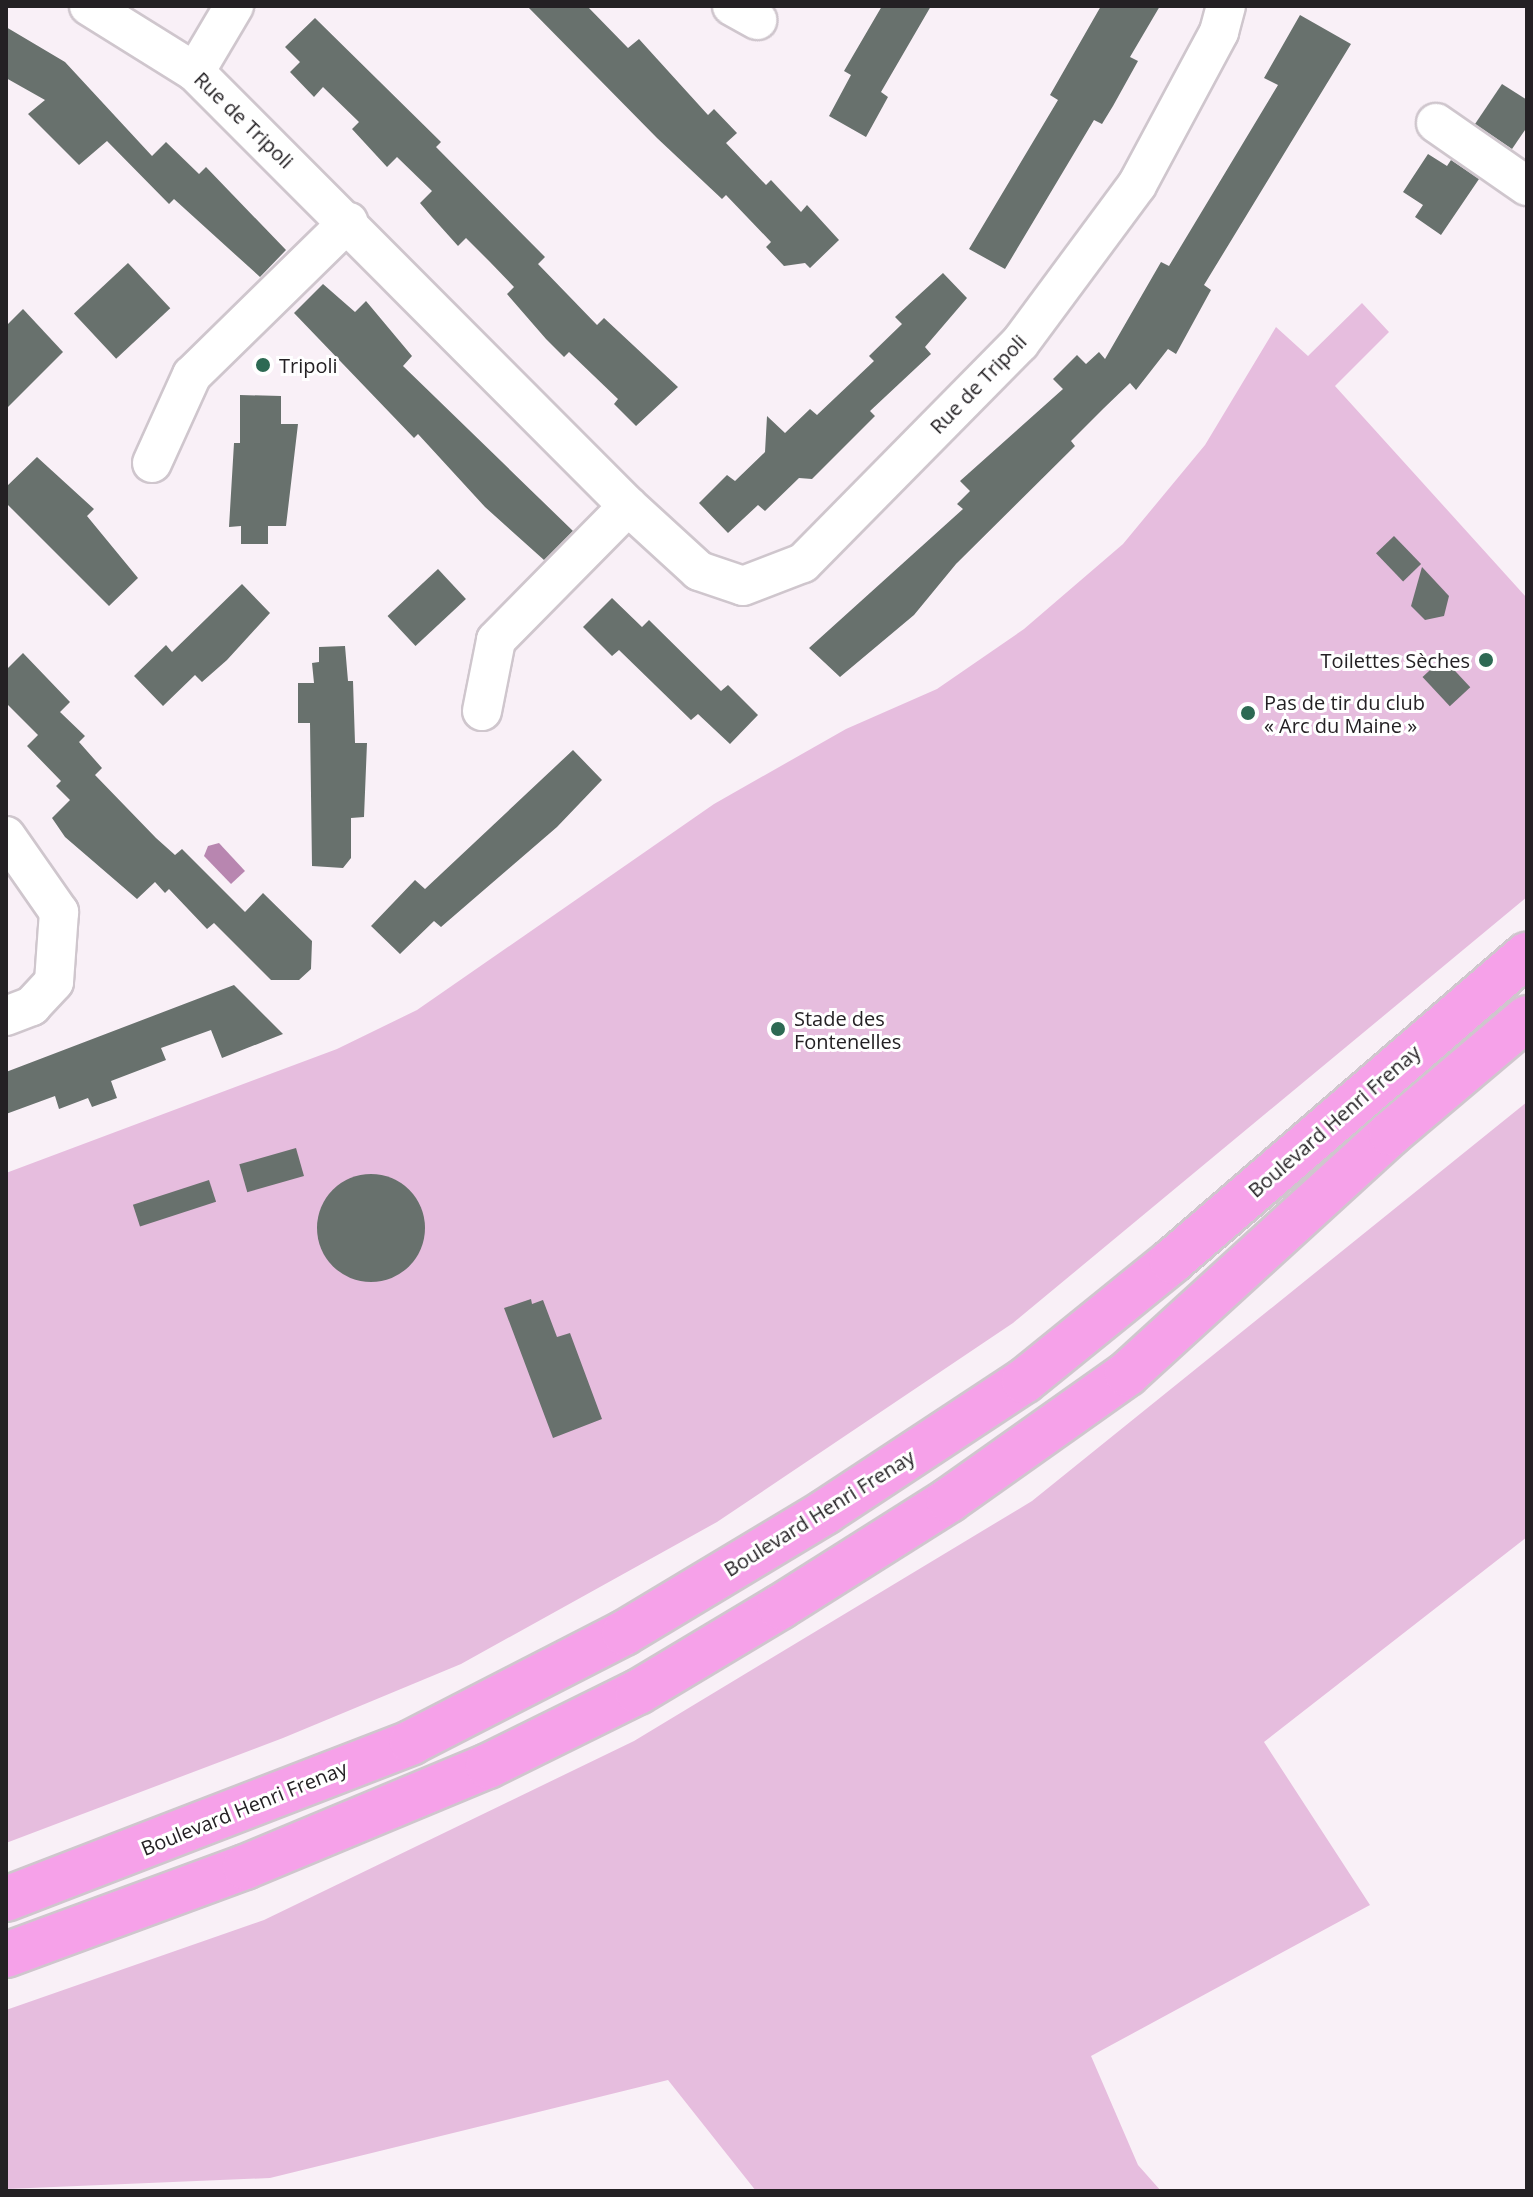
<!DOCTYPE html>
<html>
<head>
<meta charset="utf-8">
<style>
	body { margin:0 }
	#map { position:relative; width:1533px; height:2197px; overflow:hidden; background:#f9f0f7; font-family:"Open Sans",sans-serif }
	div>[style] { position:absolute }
	.green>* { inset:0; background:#e6bdde }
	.water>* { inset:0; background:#b886b0 }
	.building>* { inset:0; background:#68716d; transform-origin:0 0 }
	.round { border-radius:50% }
	.roads { filter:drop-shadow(2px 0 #cfc6cd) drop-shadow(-2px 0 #cfc6cd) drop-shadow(0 2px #cfc6cd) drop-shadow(0 -2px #cfc6cd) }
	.minor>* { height:38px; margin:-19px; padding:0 19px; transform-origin:19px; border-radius:19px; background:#fff }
	.highway>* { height:44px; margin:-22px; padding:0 22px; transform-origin:22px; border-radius:22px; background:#f6a1e9 }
	.dots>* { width:22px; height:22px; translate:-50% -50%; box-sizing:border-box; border:4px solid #fff; border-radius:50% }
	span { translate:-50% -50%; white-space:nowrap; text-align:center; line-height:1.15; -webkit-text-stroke:6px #fff; paint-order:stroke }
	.street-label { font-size:20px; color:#242124 }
	.poi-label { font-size:20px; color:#242124 }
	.left { translate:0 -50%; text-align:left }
	.right { translate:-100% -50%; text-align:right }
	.frame { position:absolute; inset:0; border:8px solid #242124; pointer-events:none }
</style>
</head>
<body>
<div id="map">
	<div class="green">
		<i style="clip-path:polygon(1362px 303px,1389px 332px,1335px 386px,1527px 598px,1527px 897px,1013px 1323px,717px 1522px,461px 1664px,283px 1738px,6px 1843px,6px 1173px,337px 1049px,417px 1010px,714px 804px,846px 729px,937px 689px,1024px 629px,1123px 544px,1205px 445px,1276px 327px,1308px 356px)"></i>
		<i style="clip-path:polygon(1527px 1102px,1527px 1537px,1264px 1742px,1370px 1905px,1091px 2056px,1138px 2165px,1161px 2191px,756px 2191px,668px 2080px,270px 2178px,6px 2189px,6px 2010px,264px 1920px,634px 1741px,1032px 1501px)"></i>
	</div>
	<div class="water">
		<i style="clip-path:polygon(219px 843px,245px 871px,231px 884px,204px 856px,208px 846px)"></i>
	</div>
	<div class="building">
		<i style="clip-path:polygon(527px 6px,587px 6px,628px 48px,639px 39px,708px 115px,714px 109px,737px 133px,726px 143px,766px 185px,771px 180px,801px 212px,807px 205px,839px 240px,810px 268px,805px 263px,784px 266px,766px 247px,771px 242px,726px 195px,722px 199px,657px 138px)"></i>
		<i style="clip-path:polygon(882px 6px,931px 6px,881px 92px,888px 97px,866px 137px,829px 116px,851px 75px,844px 71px)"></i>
		<i style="clip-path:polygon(1101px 6px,1160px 6px,1130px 57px,1138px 61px,1113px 106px,1102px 124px,1094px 120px,1005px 269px,969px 249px,1058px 100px,1050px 95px)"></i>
		<i style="clip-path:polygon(1300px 15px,1351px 44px,1204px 285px,1211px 290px,1176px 354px,1168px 349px,1136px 390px,1130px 383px,1104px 408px,1071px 441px,1075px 446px,956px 564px,914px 615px,840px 677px,809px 648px,963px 509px,957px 504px,970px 491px,960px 481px,1063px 389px,1053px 379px,1077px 355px,1086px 364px,1099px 352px,1105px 359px,1161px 262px,1169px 266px,1278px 85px,1264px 78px)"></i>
		<i style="clip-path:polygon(315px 18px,441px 142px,436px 147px,545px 257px,538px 264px,597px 325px,604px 318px,678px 387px,636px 426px,614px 404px,618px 399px,569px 352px,564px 357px,546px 339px,507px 294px,514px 287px,490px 262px,466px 238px,458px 246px,432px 217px,420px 203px,432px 191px,397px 157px,387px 167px,352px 129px,359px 122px,323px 87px,314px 97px,290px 72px,300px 62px,285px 47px)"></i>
		<i style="clip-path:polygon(6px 27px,65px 62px,152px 156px,166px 142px,199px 174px,206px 167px,286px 250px,260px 277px,174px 199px,169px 204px,107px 141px,79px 165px,28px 114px,45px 100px,6px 78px)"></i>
		<i style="clip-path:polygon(1502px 84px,1527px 100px,1527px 127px,1512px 149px,1475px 124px)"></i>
		<i style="clip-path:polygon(1428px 154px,1447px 166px,1451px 160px,1479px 179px,1441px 235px,1415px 217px,1423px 205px,1403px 192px)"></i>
		<i style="left:128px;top:263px;width:62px;height:74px;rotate:47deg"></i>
		<i style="clip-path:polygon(943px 273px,967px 298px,925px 347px,931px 354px,870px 411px,875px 416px,812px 479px,799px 478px,765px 511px,758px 505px,728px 533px,699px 503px,727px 475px,735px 481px,765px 452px,767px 416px,785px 433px,810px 409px,817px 415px,874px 361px,869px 356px,902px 324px,895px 317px)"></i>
		<i style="clip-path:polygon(323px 284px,355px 312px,366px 301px,412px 356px,403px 366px,573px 531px,544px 560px,485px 507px,418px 434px,414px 438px,294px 313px)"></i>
		<i style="clip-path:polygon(23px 309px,63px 352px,6px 409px,6px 326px)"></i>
		<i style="clip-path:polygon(240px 395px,281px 396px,281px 424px,298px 424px,286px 526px,268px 526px,268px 544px,241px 544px,241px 526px,229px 527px,234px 443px,240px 443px)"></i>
		<i style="clip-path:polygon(37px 457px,94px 509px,87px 516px,138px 578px,109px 606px,6px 503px,6px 487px)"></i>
		<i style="left:1394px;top:536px;width:39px;height:25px;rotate:46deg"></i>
		<i style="clip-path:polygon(1422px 567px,1449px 596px,1444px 616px,1425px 620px,1411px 606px)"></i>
		<i style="left:438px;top:569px;width:41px;height:69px;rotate:47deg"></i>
		<i style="clip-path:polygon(242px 584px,270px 613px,227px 660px,202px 682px,195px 675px,163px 706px,134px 676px,166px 645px,172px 652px)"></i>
		<i style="clip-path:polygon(612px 598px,642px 627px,649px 620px,721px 691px,728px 685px,758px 715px,730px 744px,698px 714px,691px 720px,619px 650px,612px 656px,583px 627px)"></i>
		<i style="clip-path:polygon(345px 646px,348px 681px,353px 681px,355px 743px,367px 743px,364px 817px,351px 818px,351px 858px,343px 868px,312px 866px,310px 723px,298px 723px,298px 683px,314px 683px,312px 663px,319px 662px,319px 647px)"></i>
		<i style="clip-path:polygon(23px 653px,70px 702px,60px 712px,85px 736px,79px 742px,102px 768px,95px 775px,156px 838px,175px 855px,182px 849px,245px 912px,263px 893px,312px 941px,311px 969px,299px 980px,271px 980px,214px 923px,207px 929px,169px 889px,165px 893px,155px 882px,137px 899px,65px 837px,52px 818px,70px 800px,56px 786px,61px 781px,27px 746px,38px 735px,6px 703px,6px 670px)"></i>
		<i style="left:1443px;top:658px;width:40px;height:28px;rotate:47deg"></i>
		<i style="clip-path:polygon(573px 750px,602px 780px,557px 827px,441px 927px,434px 921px,400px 954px,371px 926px,415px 880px,425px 889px)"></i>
		<i style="clip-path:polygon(234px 985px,283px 1034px,222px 1058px,211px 1030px,161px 1048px,166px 1060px,111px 1081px,117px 1098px,92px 1107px,88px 1098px,59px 1109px,55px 1096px,6px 1114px,6px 1072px)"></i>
		<i style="left:296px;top:1148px;width:29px;height:59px;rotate:74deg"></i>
		<i class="round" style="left:317px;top:1174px;width:108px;height:108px"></i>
		<i style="left:209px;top:1180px;width:23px;height:80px;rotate:72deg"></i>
		<i style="clip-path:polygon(531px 1299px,532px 1304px,543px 1300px,557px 1337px,570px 1333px,602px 1419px,553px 1438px,504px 1308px)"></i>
	</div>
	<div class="roads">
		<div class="minor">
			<i style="left:89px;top:6px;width:125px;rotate:31.9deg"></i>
			<i style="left:195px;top:72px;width:613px;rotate:45.07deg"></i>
			<i style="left:628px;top:506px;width:96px;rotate:42.5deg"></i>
			<i style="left:699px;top:571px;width:46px;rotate:18.8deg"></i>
			<i style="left:743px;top:586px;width:64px;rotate:-21deg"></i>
			<i style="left:803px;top:563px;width:309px;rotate:-45.4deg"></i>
			<i style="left:1020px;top:343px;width:197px;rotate:-53.5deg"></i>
			<i style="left:1137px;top:185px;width:174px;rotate:-61.8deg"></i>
			<i style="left:1219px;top:32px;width:27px;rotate:-75deg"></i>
			<i style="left:732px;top:6px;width:29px;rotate:29deg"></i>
			<i style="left:195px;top:72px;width:77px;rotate:-59.4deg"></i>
			<i style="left:1436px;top:123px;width:111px;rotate:34.7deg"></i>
			<i style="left:152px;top:463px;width:97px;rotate:-65.6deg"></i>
			<i style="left:192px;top:375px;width:219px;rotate:-44.4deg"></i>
			<i style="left:482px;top:711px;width:72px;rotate:-78.8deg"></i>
			<i style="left:496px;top:640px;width:188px;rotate:-45.4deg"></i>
			<i style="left:6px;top:836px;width:93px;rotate:55.1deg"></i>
			<i style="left:59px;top:912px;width:70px;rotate:94.1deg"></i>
			<i style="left:54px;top:982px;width:33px;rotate:133deg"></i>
			<i style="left:32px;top:1006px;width:28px;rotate:159deg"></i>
		</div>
		<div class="highway">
			<i style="left:6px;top:1899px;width:435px;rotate:-21.1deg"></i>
			<i style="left:412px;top:1742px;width:238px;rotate:-27.2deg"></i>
			<i style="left:624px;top:1633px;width:235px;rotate:-31deg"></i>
			<i style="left:825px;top:1512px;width:238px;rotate:-33.4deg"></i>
			<i style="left:1024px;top:1381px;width:191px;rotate:-39deg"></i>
			<i style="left:1172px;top:1261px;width:469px;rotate:-40.8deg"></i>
			<i style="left:6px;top:1955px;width:255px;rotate:-20.2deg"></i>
			<i style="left:245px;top:1867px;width:263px;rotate:-22.6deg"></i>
			<i style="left:488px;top:1766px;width:167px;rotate:-26.3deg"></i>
			<i style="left:638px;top:1692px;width:165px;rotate:-30.9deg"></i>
			<i style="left:780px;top:1607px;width:200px;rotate:-32.3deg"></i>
			<i style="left:949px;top:1500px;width:218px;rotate:-35.3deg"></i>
			<i style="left:1127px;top:1374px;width:357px;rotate:-42.4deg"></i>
			<i style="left:1391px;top:1133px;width:178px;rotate:-40.2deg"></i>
		</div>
	</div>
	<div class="dots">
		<i style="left:263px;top:365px;background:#2d6953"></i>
		<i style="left:1486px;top:660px;background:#2d6953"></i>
		<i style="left:1248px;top:713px;background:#2d6953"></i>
		<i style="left:778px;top:1029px;background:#2d6953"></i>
	</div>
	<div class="street-label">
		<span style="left:244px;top:120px;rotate:44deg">Rue de Tripoli</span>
		<span style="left:978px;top:384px;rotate:-46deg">Rue de Tripoli</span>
		<span style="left:1334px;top:1121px;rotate:-41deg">Boulevard Henri Frenay</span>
		<span style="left:819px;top:1513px;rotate:-32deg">Boulevard Henri Frenay</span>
		<span style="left:244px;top:1808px;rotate:-22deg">Boulevard Henri Frenay</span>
	</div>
	<div class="poi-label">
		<span class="left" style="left:279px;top:365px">Tripoli</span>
		<span class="right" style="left:1470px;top:660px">Toilettes Sèches</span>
		<span class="left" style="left:1264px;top:714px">Pas de tir du club<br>« Arc du Maine »</span>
		<span class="left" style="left:794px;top:1030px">Stade des<br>Fontenelles</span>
	</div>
	<div class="frame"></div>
</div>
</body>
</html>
